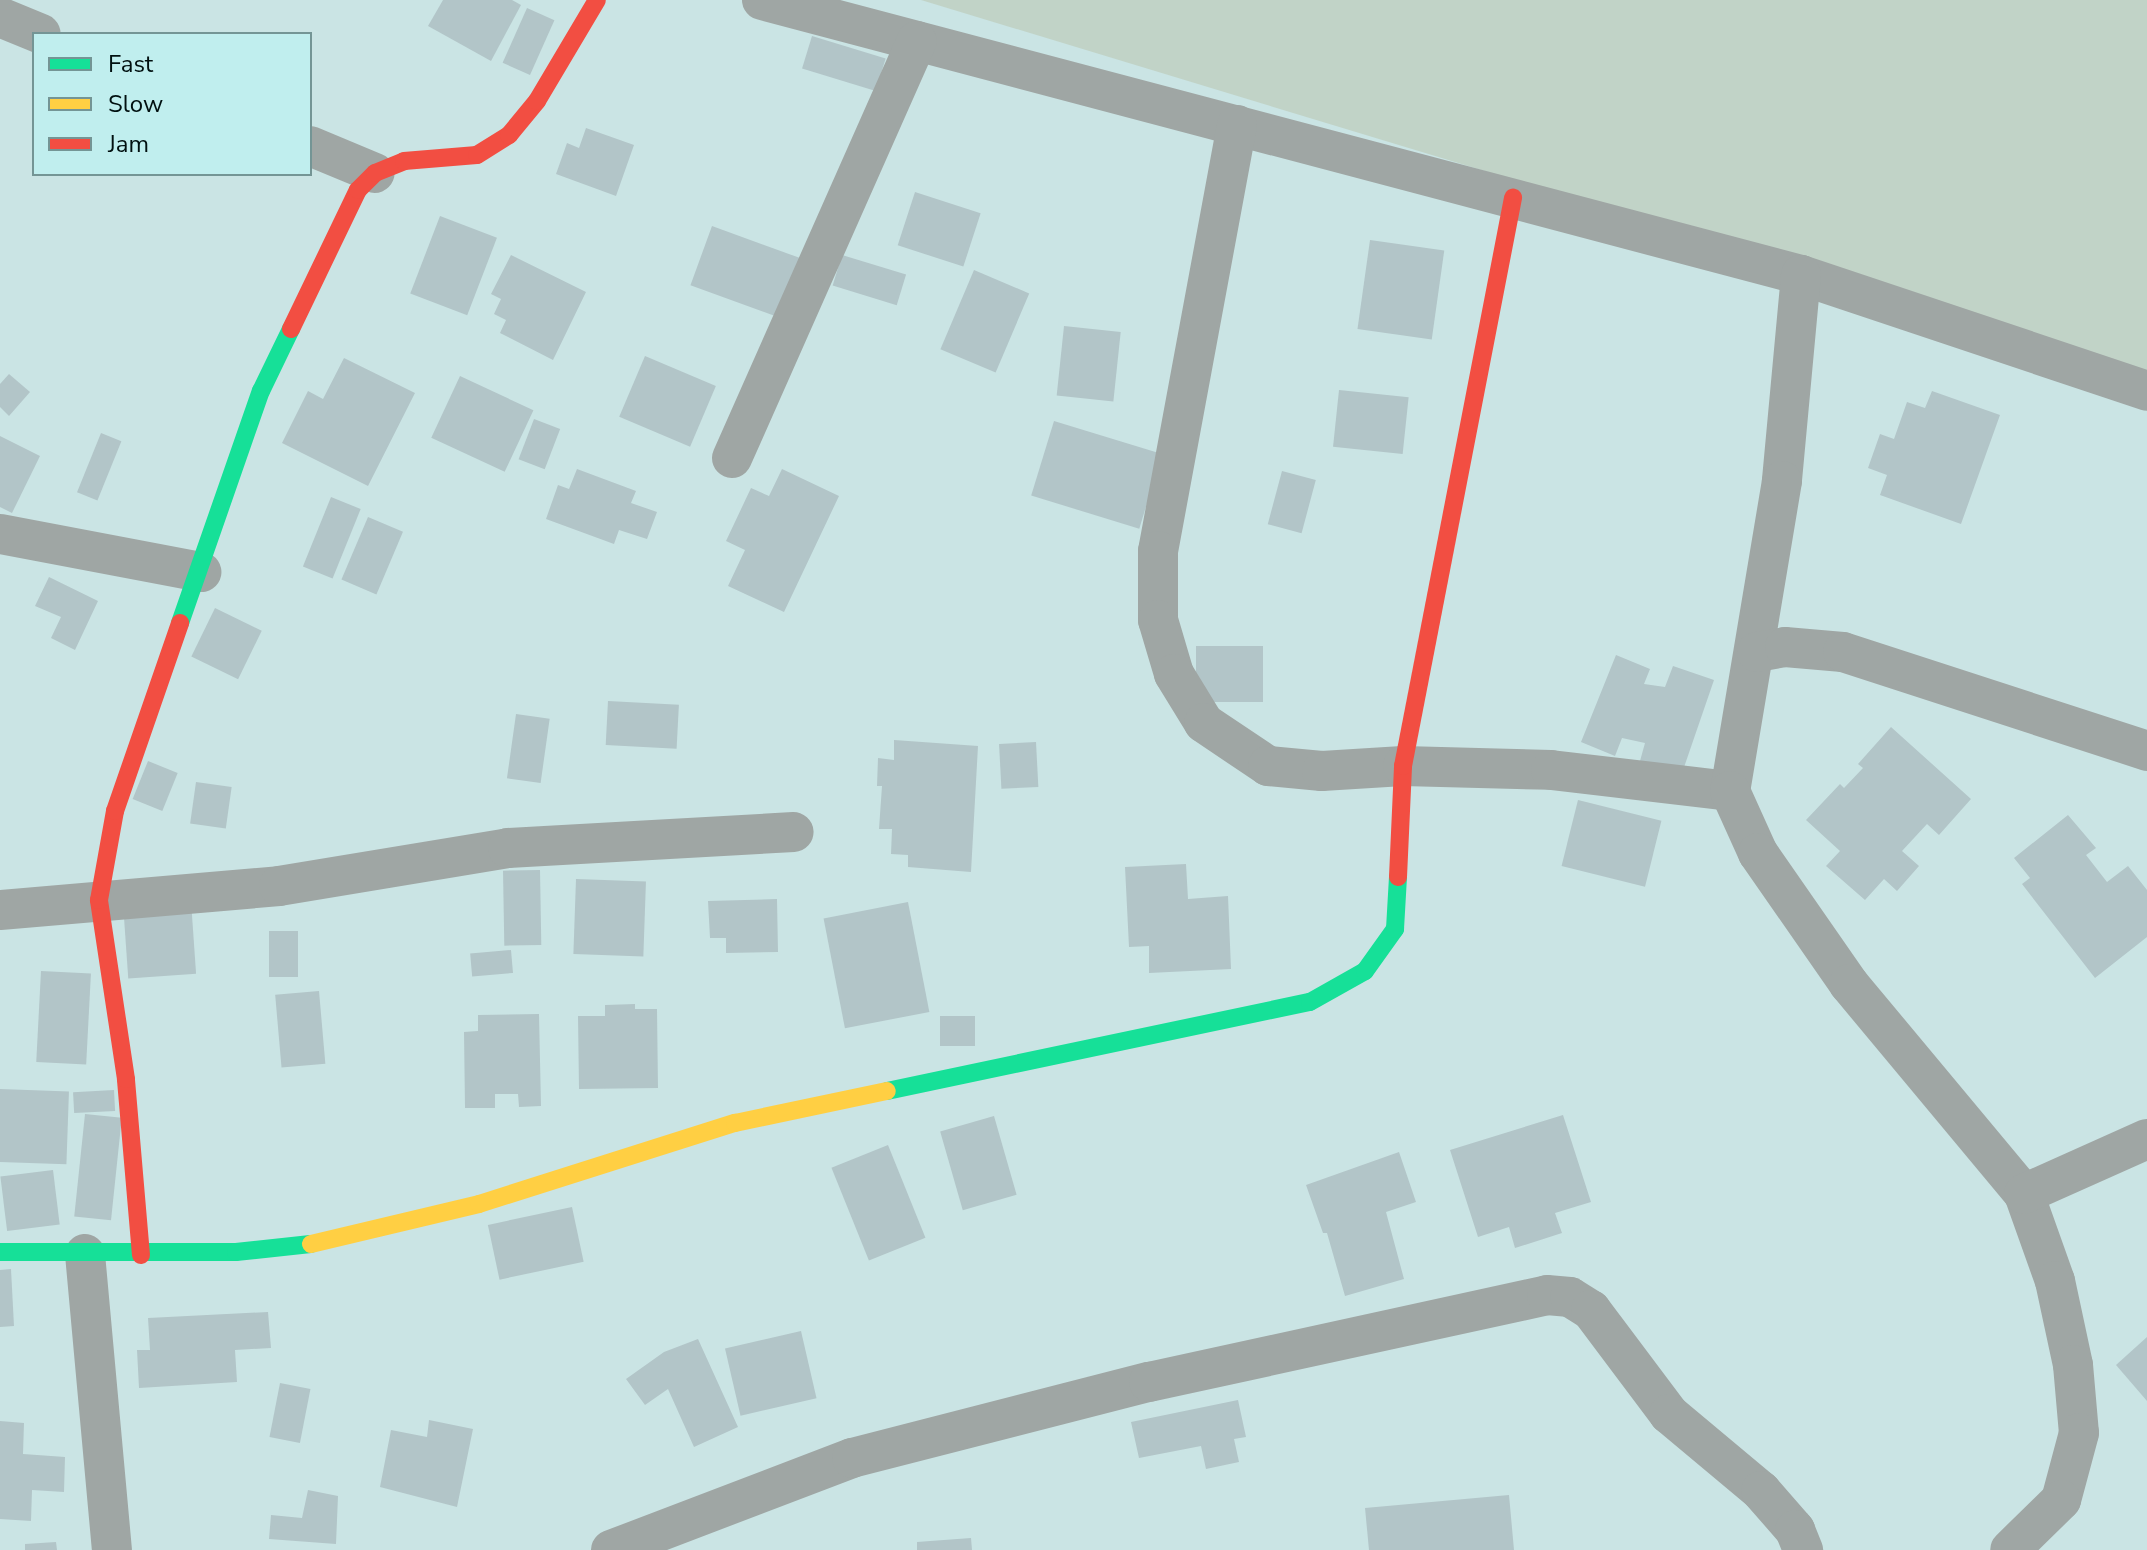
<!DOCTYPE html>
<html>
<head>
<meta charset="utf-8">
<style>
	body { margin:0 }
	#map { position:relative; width:2147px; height:1550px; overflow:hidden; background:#cae4e4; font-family:"Nunito Sans",sans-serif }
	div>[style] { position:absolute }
	.green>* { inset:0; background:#c1d3c7 }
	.building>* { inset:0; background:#b2c5c8; transform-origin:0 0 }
	.street>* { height:40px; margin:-20px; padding:0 20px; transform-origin:20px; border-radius:20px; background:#9fa6a4 }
	.fast>* { height:18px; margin:-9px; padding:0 9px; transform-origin:9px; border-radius:9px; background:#16e098 }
	.slow>* { height:18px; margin:-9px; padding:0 9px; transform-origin:9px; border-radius:9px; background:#ffcf43 }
	.jam>* { height:18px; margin:-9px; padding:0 9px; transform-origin:9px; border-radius:9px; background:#f24e42 }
	span { translate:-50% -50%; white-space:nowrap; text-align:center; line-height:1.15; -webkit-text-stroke:7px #c0eeee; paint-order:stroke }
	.legend { position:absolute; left:32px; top:32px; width:280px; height:144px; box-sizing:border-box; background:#c0eeee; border:2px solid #749595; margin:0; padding:10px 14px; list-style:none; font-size:24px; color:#011010 }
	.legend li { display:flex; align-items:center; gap:16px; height:40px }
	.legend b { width:40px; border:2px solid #749595 }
</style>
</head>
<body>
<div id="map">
	<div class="green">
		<i style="clip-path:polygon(921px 0,2147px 0,2147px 372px)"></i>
	</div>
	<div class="building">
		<i style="clip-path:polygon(443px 0,512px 0,521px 5px,491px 61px,428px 26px)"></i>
		<i style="left:527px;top:8px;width:30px;height:60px;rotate:24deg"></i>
		<i style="left:812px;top:36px;width:77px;height:34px;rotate:17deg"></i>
		<i style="clip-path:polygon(586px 128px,634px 145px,616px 196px,556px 174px,567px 143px,579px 148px)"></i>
		<i style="left:915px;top:192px;width:69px;height:56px;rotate:18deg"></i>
		<i style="left:440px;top:216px;width:61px;height:83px;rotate:21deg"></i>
		<i style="left:712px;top:226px;width:99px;height:63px;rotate:20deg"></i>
		<i style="left:1370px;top:240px;width:75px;height:90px;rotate:8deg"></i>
		<i style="clip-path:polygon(511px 255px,586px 292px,553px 360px,500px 333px,506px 320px,494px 314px,501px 299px,491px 294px)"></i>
		<i style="left:842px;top:255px;width:67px;height:32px;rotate:17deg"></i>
		<i style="left:974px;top:270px;width:60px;height:86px;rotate:23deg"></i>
		<i style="left:1064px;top:326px;width:57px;height:70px;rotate:6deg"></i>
		<i style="left:645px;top:356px;width:77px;height:66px;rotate:23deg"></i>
		<i style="clip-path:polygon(344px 358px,415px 393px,368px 486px,282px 443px,308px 391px,323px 399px)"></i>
		<i style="clip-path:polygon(9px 374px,30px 392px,9px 416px,0 407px,0 384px)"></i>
		<i style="left:460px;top:376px;width:81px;height:68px;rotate:25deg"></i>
		<i style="left:1339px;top:390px;width:70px;height:57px;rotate:6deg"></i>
		<i style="clip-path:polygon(1932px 391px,2000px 415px,1961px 524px,1880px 495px,1887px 475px,1868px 468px,1880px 434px,1894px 439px,1907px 402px,1925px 408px)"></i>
		<i style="left:534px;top:419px;width:28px;height:43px;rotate:21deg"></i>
		<i style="left:1054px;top:421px;width:113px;height:78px;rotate:17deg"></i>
		<i style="left:101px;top:433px;width:22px;height:64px;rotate:22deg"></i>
		<i style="clip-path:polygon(0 436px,40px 456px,12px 513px,0 507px)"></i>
		<i style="clip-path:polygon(577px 469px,636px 491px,631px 503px,657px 512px,647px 539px,619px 530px,614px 544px,546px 519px,558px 485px,569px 489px)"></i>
		<i style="clip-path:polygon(782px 469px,839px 496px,784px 612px,728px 586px,745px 550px,726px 541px,751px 488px,769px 496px)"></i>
		<i style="left:1282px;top:471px;width:35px;height:55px;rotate:15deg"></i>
		<i style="left:331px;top:497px;width:32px;height:75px;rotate:22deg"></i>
		<i style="left:368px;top:517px;width:38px;height:68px;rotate:23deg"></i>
		<i style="clip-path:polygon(49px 577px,98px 601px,75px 650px,51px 638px,61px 617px,35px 606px)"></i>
		<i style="left:215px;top:608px;width:52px;height:54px;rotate:26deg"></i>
		<i style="left:1196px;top:646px;width:67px;height:56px"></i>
		<i style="clip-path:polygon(1616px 655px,1650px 669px,1644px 684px,1665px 687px,1673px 666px,1714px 680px,1681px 776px,1640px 761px,1645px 743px,1622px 738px,1615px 756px,1581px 742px)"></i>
		<i style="left:608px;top:701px;width:71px;height:44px;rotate:3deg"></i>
		<i style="left:516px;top:714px;width:34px;height:65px;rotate:8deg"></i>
		<i style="clip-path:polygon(1891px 727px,1971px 799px,1939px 835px,1927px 824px,1902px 851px,1919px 866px,1897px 891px,1884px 879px,1865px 900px,1826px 866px,1840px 851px,1806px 820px,1840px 784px,1844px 788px,1863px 768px,1858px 764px)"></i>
		<i style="clip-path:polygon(894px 740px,978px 746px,971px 872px,908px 867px,908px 855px,891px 854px,892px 829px,879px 829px,882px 786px,877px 786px,878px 758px,894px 760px)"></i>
		<i style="left:1036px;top:742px;width:45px;height:37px;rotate:87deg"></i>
		<i style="left:148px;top:761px;width:32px;height:41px;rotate:22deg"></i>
		<i style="left:196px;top:782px;width:36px;height:42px;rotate:8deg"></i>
		<i style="left:1578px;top:800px;width:86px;height:68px;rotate:14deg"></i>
		<i style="clip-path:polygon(2068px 815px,2096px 848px,2086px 855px,2107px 882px,2128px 866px,2147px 890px,2147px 937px,2095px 978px,2022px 884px,2030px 878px,2014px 858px)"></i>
		<i style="clip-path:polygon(1186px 864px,1188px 899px,1228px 896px,1231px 969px,1149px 973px,1149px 946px,1129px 947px,1125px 867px)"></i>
		<i style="left:540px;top:870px;width:75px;height:37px;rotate:89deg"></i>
		<i style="left:576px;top:879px;width:70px;height:75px;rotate:2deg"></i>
		<i style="clip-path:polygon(777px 899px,778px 952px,726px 953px,726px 938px,710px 938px,708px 901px)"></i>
		<i style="left:191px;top:901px;width:73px;height:68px;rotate:86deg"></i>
		<i style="left:908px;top:902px;width:112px;height:86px;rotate:79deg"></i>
		<i style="left:269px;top:931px;width:29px;height:46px"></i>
		<i style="left:511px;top:950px;width:23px;height:41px;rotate:85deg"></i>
		<i style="left:41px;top:971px;width:50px;height:91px;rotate:3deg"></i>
		<i style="left:319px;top:991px;width:73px;height:44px;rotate:85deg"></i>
		<i style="clip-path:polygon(635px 1004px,635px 1009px,657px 1009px,658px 1088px,579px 1089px,578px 1016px,605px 1016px,605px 1005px)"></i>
		<i style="clip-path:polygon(539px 1014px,541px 1106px,519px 1107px,518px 1094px,495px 1094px,495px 1108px,465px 1108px,464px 1032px,478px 1031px,478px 1015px)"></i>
		<i style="left:940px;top:1016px;width:35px;height:30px"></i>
		<i style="left:0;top:1089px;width:69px;height:73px;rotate:2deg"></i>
		<i style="left:114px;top:1090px;width:21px;height:41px;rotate:87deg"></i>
		<i style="left:85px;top:1114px;width:37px;height:103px;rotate:6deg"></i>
		<i style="clip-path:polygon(1563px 1115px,1591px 1202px,1555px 1213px,1562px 1233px,1515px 1248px,1509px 1227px,1478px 1237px,1450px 1150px)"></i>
		<i style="left:994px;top:1116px;width:82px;height:56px;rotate:74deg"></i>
		<i style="left:888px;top:1145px;width:100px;height:61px;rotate:68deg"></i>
		<i style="clip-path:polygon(1399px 1152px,1416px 1202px,1386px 1212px,1404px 1279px,1345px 1296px,1327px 1233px,1323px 1233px,1306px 1185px)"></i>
		<i style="left:53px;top:1170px;width:55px;height:53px;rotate:83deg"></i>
		<i style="left:572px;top:1207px;width:56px;height:86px;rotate:78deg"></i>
		<i style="clip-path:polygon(11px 1269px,14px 1326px,0 1327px,0 1270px)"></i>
		<i style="clip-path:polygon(268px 1312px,271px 1348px,235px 1350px,237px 1382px,139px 1388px,137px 1350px,150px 1350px,148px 1318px)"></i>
		<i style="left:801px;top:1331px;width:69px;height:78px;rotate:77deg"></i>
		<i style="clip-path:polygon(2147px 1337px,2147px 1401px,2116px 1365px)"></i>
		<i style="clip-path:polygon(698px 1339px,738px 1427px,694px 1447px,668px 1389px,645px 1405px,626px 1379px,664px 1352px)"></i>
		<i style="left:280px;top:1383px;width:31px;height:55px;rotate:11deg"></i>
		<i style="clip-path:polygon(1238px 1400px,1246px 1437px,1234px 1439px,1239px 1462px,1206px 1469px,1201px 1446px,1139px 1458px,1131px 1422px)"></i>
		<i style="clip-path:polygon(429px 1420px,473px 1429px,457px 1507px,380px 1487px,391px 1430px,427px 1437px)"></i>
		<i style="clip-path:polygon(0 1421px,24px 1423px,23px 1454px,65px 1457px,64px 1492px,32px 1490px,31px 1521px,0 1519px)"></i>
		<i style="clip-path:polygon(308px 1490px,338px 1496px,336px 1544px,269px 1539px,271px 1515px,302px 1518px)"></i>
		<i style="clip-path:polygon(1509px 1495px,1514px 1550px,1369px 1550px,1365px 1508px)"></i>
		<i style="clip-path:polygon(971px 1538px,972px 1550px,917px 1550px,917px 1542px)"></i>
		<i style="clip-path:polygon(56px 1542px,57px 1550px,25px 1550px,25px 1544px)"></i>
	</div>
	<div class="street">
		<i style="left:762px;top:0;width:1075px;rotate:14.82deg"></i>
		<i style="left:1801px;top:275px;width:365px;rotate:18.5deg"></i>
		<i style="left:0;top:17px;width:44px;rotate:22.5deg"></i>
		<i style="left:1237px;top:125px;width:433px;rotate:100.5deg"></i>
		<i style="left:1158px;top:551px;width:69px;rotate:90deg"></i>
		<i style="left:1158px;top:620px;width:56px;rotate:73.5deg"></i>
		<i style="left:1174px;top:674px;width:57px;rotate:58.5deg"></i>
		<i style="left:1204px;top:723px;width:77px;rotate:33.9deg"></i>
		<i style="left:1268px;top:766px;width:54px;rotate:5.3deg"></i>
		<i style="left:1322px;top:771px;width:81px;rotate:-3.5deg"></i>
		<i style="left:1403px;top:766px;width:148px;rotate:1.5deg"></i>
		<i style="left:1551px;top:770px;width:180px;rotate:6.7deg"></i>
		<i style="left:310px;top:146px;width:70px;rotate:22.6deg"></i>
		<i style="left:1801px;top:275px;width:207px;rotate:95.3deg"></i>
		<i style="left:1782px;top:481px;width:314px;rotate:99.5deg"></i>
		<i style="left:1730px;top:791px;width:68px;rotate:65.7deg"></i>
		<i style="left:1758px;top:853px;width:160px;rotate:55.2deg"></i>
		<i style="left:1849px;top:984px;width:273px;rotate:50.2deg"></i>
		<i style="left:2024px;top:1194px;width:92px;rotate:70.4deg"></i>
		<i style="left:2055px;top:1281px;width:86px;rotate:77.9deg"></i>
		<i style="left:2073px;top:1365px;width:68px;rotate:85deg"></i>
		<i style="left:2079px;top:1433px;width:69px;rotate:105deg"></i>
		<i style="left:2061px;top:1500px;width:71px;rotate:135.6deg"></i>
		<i style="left:732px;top:458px;width:456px;rotate:-66.1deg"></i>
		<i style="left:0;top:534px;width:205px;rotate:10.7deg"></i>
		<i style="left:1757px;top:652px;width:28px;rotate:-10deg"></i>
		<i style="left:1785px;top:647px;width:58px;rotate:4.9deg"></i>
		<i style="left:1843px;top:652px;width:320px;rotate:18deg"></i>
		<i style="left:0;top:910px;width:280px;rotate:-4.9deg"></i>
		<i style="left:279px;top:886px;width:232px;rotate:-9.4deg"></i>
		<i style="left:508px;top:848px;width:286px;rotate:-3.2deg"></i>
		<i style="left:2024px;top:1194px;width:135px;rotate:-24.1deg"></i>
		<i style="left:85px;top:1254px;width:297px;rotate:84.8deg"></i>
		<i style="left:611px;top:1550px;width:258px;rotate:-20.9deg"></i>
		<i style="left:852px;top:1458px;width:307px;rotate:-14.4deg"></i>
		<i style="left:1149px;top:1382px;width:407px;rotate:-12.3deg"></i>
		<i style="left:1547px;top:1295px;width:23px;rotate:5deg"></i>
		<i style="left:1570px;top:1297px;width:25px;rotate:32deg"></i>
		<i style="left:1591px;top:1310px;width:130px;rotate:53.1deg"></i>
		<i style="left:1669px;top:1414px;width:120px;rotate:39.9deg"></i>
		<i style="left:1761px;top:1491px;width:52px;rotate:48.9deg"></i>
		<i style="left:1795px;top:1530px;width:22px;rotate:68deg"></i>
	</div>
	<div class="fast">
		<i style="left:180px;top:623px;width:246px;rotate:-70.8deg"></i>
		<i style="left:261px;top:391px;width:69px;rotate:-64.2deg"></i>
		<i style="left:887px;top:1091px;width:432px;rotate:-11.9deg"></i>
		<i style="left:1310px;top:1002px;width:63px;rotate:-29.4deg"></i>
		<i style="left:1365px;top:971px;width:52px;rotate:-54.5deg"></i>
		<i style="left:1395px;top:929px;width:52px;rotate:-86.7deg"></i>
		<i style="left:0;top:1252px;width:236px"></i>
		<i style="left:236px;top:1252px;width:75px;rotate:-6.1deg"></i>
	</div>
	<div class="slow">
		<i style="left:311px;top:1244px;width:173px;rotate:-13.4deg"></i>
		<i style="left:479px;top:1204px;width:269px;rotate:-17.6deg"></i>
		<i style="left:735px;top:1123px;width:155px;rotate:-11.9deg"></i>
	</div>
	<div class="jam">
		<i style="left:291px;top:329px;width:154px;rotate:-64.3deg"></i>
		<i style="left:358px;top:190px;width:24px;rotate:-45deg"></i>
		<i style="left:375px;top:173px;width:31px;rotate:-22deg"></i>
		<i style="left:404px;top:161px;width:73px;rotate:-4.7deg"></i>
		<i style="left:477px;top:155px;width:38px;rotate:-32deg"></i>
		<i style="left:509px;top:135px;width:44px;rotate:-50.5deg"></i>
		<i style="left:537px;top:101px;width:117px;rotate:-59.3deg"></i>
		<i style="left:1398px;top:877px;width:111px;rotate:-87.4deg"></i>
		<i style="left:1403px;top:766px;width:579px;rotate:-79.04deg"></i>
		<i style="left:141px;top:1255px;width:177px;rotate:-94.9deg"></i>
		<i style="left:126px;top:1079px;width:181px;rotate:-98.6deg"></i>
		<i style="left:99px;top:900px;width:90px;rotate:-79.8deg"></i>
		<i style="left:115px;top:811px;width:199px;rotate:-70.9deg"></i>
	</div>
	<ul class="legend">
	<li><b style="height:10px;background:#16e098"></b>Fast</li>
	<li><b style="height:10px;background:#ffcf43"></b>Slow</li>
	<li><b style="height:10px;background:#f24e42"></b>Jam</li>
	</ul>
</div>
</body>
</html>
